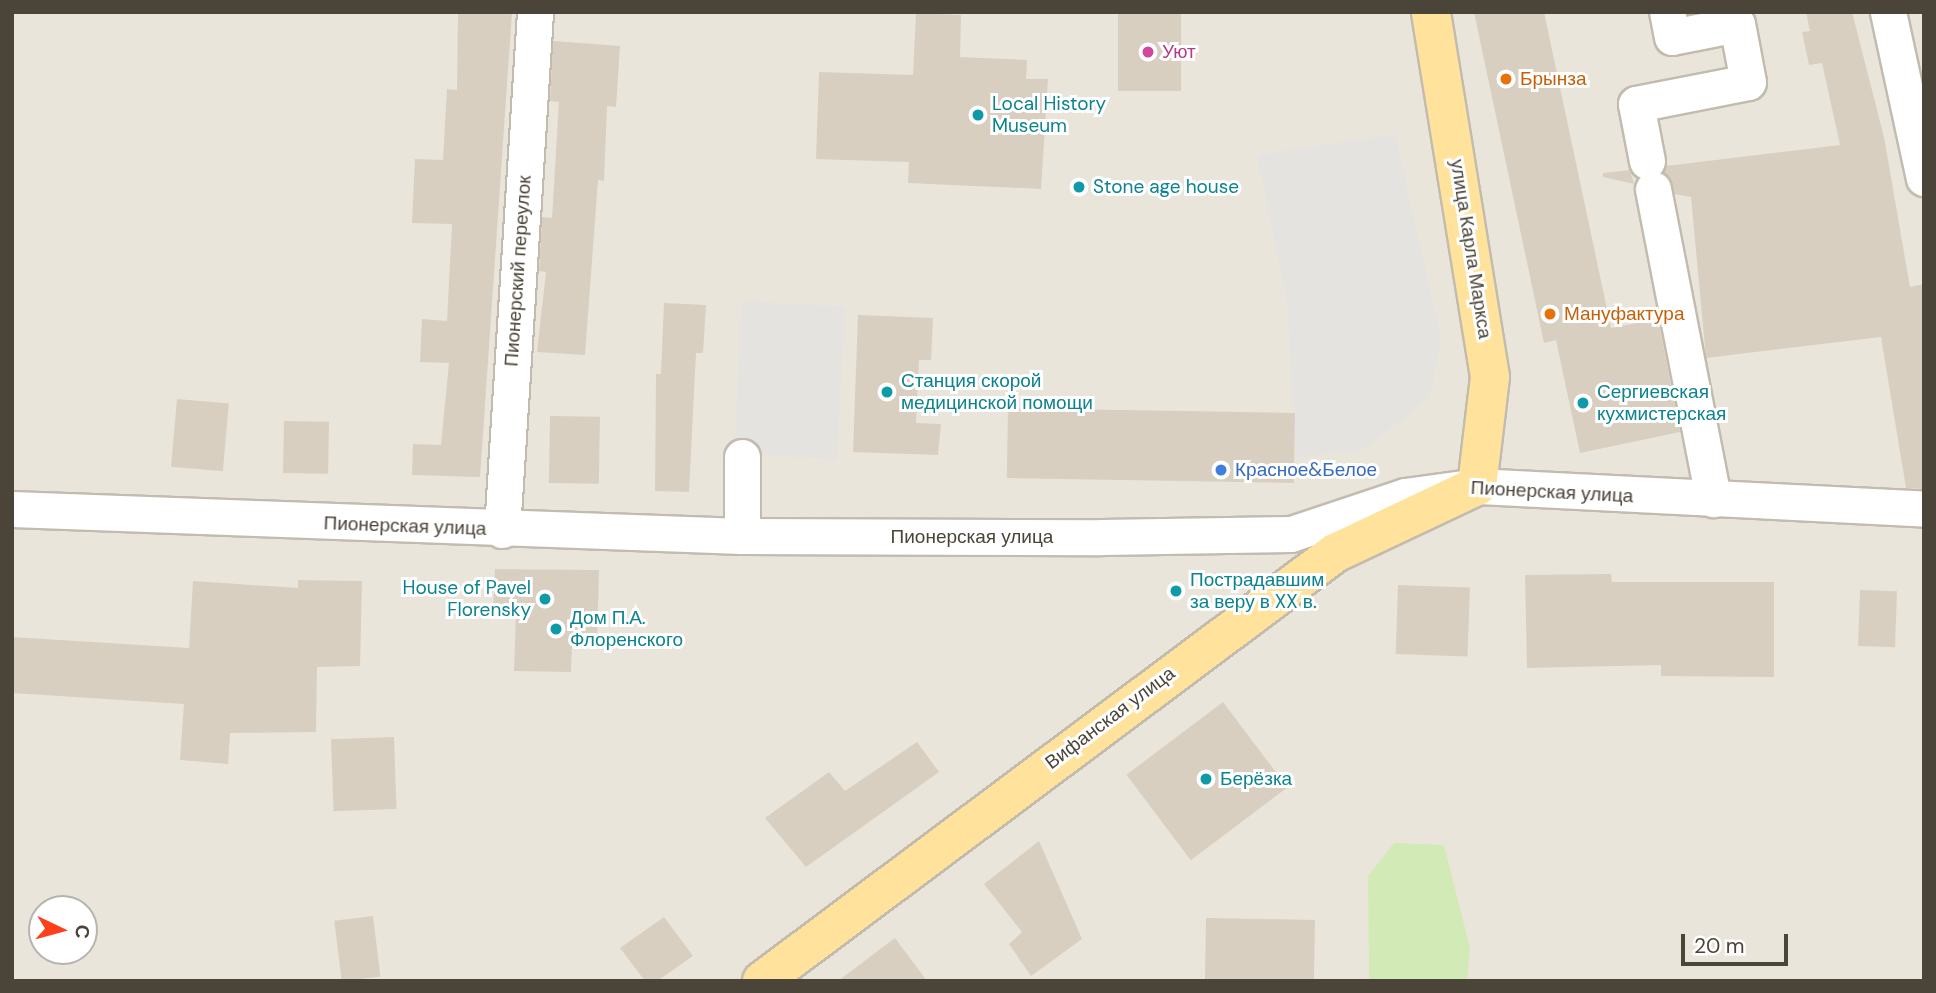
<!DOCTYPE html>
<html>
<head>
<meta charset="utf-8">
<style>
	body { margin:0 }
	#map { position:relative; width:1936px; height:993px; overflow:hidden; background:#f6f3ec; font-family:"DM Sans",sans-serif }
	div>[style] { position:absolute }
	.residential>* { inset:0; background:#eae5da }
	.green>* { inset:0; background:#d2eab5 }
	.parking>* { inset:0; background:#e5e3e0; transform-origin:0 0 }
	.building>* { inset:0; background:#d8cfc1; transform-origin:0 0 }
	.roads { filter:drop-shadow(2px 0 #c2bbae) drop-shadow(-2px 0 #c2bbae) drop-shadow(0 2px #c2bbae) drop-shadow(0 -2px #c2bbae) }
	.minor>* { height:35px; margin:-17.5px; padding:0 17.5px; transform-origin:17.5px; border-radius:17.5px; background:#fff }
	.major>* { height:38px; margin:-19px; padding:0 19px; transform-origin:19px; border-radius:19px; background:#ffe39c }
	.dots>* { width:19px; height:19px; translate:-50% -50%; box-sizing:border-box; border:4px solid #fff; border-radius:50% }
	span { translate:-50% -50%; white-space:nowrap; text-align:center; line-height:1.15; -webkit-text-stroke:6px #fff; paint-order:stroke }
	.hotel-label { font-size:19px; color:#b23c85 }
	.left { translate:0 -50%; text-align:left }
	.food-label { font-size:19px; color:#c56008 }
	.culture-label { font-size:19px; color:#0d838f }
	.right { translate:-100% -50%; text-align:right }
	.street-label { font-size:19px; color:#4b4439 }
	.shop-label { font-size:19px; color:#366cbe }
	.frame { position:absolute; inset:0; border:14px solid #4b4439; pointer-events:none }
	.north { position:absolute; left:28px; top:895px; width:70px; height:70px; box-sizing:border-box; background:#fff; border:2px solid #b7b4b0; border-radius:50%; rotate:95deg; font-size:19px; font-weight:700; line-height:28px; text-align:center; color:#4b4439 }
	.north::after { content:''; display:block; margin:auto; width:24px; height:32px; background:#fc3f1d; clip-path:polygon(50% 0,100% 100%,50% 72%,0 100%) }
	.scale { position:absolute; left:1681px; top:934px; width:107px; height:32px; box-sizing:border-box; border:4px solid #4b4439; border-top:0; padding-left:9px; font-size:21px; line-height:24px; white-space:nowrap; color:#4b4439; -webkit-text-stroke:5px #fff; paint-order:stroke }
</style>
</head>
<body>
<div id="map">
	<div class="residential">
		<i style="clip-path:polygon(evenodd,12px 12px,1924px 12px,1924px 981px,12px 981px,12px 12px,42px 909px,84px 909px,84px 951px,42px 951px,42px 909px)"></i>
	</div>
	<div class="green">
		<i style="clip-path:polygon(1394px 843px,1444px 845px,1470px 948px,1467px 981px,1369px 981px,1368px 876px)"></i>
	</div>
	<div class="parking">
		<i style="clip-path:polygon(1395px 134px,1441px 339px,1432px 387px,1420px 407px,1362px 450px,1296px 458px,1287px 301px,1257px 155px)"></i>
		<i style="left:742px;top:301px;width:103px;height:153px;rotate:3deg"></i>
	</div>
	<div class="building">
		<i style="clip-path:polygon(458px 12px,512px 12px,480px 477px,412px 475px,413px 444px,441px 445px,449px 363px,420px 362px,422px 319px,447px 321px,452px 224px,412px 223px,415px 159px,443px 160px,447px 89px,457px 90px)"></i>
		<i style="left:1118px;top:12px;width:63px;height:79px"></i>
		<i style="clip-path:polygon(1474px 12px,1544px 12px,1611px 328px,1658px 319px,1680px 432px,1580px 453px,1556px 340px,1544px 343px)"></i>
		<i style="clip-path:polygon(1806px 12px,1852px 12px,1884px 137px,1910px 287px,1924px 284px,1924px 489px,1906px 488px,1881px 337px,1706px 358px,1691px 197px,1674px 194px,1663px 172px,1666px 166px,1840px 145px,1822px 63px,1809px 65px,1802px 32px,1810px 31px)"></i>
		<i style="clip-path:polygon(916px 13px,961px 15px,960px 57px,1027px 60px,1026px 79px,1048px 79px,1041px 189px,908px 183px,909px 162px,816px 159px,819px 72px,913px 75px)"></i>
		<i style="clip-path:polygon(553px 41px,620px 46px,616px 107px,607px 106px,604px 181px,598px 180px,585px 355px,537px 352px,546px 272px,539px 271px,542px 217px,552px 218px,559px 102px,550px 101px)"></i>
		<i style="clip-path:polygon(1630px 170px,1634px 184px,1603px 177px,1603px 173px)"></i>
		<i style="clip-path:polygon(664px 303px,706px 305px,703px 353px,696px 353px,689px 492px,655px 491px,656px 374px,661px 374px)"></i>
		<i style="clip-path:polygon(858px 315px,933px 318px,931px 360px,919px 360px,916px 423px,941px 424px,938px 455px,853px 452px)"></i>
		<i style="left:177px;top:399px;width:52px;height:68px;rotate:5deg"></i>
		<i style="left:1008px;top:408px;width:287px;height:70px;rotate:1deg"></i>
		<i style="left:550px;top:416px;width:50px;height:67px;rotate:1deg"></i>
		<i style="left:284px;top:421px;width:45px;height:52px;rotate:1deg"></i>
		<i style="clip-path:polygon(495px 569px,599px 570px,597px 646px,572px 645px,571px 672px,514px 671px,516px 613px,493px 612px)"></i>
		<i style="clip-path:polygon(1611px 574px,1612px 582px,1774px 582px,1774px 677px,1661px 676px,1661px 665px,1527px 668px,1525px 575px)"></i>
		<i style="clip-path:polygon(298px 580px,362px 581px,360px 666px,317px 667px,316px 732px,230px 733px,228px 764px,180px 760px,184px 704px,12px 693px,12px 637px,189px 648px,193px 581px,298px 588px)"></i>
		<i style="left:1398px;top:585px;width:72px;height:69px;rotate:2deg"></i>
		<i style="left:1860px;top:590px;width:37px;height:56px;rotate:2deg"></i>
		<i style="left:1223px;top:702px;width:107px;height:121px;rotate:53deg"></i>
		<i style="left:394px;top:737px;width:72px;height:63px;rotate:88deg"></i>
		<i style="clip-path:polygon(917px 742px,939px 772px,806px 867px,765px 818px,829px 772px,845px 791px)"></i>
		<i style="clip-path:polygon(1039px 841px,1082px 939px,1031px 976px,1009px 944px,1022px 932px,984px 884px)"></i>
		<i style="left:373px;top:916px;width:61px;height:39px;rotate:83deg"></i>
		<i style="clip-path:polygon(664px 917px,693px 956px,657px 981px,645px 981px,620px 948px)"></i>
		<i style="left:1206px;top:918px;width:109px;height:63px;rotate:1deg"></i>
		<i style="clip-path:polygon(895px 938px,927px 981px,838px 981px)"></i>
	</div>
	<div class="roads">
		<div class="minor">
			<i style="left:1888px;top:12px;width:170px;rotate:77.8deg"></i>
			<i style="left:1647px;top:161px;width:58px;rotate:-100.9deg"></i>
			<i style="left:1636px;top:104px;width:114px;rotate:-11.1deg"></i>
			<i style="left:1748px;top:82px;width:59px;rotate:-100.7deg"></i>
			<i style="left:1737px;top:24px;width:66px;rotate:168.7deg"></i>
			<i style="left:1672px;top:37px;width:25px;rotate:-101deg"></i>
			<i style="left:1653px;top:189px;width:316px;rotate:79deg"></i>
			<i style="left:742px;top:457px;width:79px;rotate:90deg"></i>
			<i style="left:12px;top:509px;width:730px;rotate:2.12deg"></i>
			<i style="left:742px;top:536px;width:359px;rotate:0.2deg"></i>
			<i style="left:1101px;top:537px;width:190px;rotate:-0.9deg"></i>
			<i style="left:1291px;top:534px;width:120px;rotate:-18.4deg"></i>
			<i style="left:1405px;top:496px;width:73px;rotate:-7.9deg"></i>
			<i style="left:1477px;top:486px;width:448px;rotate:2.9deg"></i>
			<i style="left:502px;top:530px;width:519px;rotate:-86.35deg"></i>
		</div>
		<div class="major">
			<i style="left:762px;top:981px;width:715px;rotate:-36.76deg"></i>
			<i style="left:1335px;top:553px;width:157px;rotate:-25.3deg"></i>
			<i style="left:1477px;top:486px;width:110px;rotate:-83.2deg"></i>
			<i style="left:1490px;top:377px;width:370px;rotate:-99.2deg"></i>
		</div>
	</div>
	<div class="dots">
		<i style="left:1148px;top:52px;background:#d1479c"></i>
		<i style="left:1506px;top:79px;background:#e8710a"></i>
		<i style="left:978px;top:115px;background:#0f9aa8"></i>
		<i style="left:1079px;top:187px;background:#0f9aa8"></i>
		<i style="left:1550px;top:314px;background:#e8710a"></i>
		<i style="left:887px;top:392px;background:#0f9aa8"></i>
		<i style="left:1583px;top:403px;background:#0f9aa8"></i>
		<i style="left:1221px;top:470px;background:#3f7fe0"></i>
		<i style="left:1176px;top:591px;background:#0f9aa8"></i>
		<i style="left:545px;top:599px;background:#0f9aa8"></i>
		<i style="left:556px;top:629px;background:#0f9aa8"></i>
		<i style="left:1206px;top:779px;background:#0f9aa8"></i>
	</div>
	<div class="hotel-label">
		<span class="left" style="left:1162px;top:52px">Уют</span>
	</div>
	<div class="food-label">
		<span class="left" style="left:1520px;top:79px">Брынза</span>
		<span class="left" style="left:1564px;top:314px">Мануфактура</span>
	</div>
	<div class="culture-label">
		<span class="left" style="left:992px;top:115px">Local History<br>Museum</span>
		<span class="left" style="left:1093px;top:187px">Stone age house</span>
		<span class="left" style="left:901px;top:392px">Станция скорой<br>медицинской помощи</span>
		<span class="left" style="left:1597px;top:403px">Сергиевская<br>кухмистерская</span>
		<span class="left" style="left:1190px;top:591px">Пострадавшим<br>за веру в XX в.</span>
		<span class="right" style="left:531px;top:599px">House of Pavel<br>Florensky</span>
		<span class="left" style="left:570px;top:629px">Дом П.А.<br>Флоренского</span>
		<span class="left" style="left:1220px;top:779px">Берёзка</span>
	</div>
	<div class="street-label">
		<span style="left:1471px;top:249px;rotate:81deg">улица Карла Маркса</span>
		<span style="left:518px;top:271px;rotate:-86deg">Пионерский переулок</span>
		<span style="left:1552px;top:492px;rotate:3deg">Пионерская улица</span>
		<span style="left:405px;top:526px;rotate:2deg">Пионерская улица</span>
		<span style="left:972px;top:537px">Пионерская улица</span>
		<span style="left:1110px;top:718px;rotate:-37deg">Вифанская улица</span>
	</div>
	<div class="shop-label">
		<span class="left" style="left:1235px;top:470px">Красное&amp;Белое</span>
	</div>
	<div class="frame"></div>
	<div class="north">С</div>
	<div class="scale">20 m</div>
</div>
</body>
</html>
